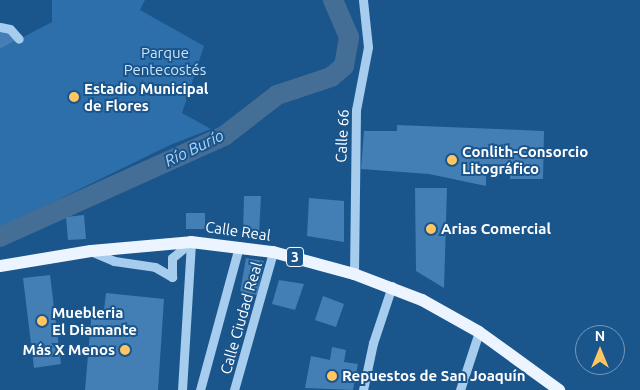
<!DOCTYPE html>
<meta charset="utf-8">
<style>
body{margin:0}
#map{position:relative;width:640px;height:390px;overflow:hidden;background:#1a558c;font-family:Ubuntu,sans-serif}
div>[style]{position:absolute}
.green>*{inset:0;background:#2d6faa}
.river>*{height:20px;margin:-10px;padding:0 10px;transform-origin:10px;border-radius:10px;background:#456e96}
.building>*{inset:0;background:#437fb4}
.minor>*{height:9px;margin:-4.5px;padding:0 4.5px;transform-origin:4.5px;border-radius:4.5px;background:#a6ccee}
.major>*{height:12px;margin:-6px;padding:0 6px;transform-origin:6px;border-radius:6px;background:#ecf5ff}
.dots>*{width:14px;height:14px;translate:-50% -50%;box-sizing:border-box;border:2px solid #1a558c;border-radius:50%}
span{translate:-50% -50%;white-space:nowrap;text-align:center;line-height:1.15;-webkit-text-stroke:4px #1a558c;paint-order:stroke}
.shield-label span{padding:1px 4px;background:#1a558c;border:1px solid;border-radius:4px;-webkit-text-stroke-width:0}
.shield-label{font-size:14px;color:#fff;font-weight:700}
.park-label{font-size:15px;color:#cbe4fa}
.poi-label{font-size:15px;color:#fff;font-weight:700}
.left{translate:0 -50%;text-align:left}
.right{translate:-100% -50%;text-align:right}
.street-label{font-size:15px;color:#fff}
.water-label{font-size:16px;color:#b2d5f5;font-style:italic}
.north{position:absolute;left:575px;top:325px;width:50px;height:50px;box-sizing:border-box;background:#1a558c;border:1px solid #7699ba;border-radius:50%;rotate:0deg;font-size:14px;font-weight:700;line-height:20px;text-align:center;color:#fff}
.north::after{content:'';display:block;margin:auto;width:18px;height:22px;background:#ffc662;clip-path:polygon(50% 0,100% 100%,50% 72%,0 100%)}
</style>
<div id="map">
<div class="green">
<div style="clip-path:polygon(52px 0,145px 0,140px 10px,204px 46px,182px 113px,211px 129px,170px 145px,0 228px,0 49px,52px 22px)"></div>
</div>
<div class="river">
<div style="left:0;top:237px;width:246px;rotate:-24.3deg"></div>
<div style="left:224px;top:136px;width:67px;rotate:-37.7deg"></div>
<div style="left:277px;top:95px;width:57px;rotate:-18.4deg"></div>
<div style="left:331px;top:77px;width:17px;rotate:-40deg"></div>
<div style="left:344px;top:66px;width:29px;rotate:-80deg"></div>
<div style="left:349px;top:37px;width:40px;rotate:-113.4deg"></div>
</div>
<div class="building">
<div style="clip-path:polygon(0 30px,8px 32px,15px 41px,0 49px)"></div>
<div style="clip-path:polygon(397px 125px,544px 131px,543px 179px,510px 179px,510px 165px,486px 164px,486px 186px,429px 174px,361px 169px,364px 131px,397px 131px)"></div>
<div style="clip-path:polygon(415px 188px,447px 188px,444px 288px,416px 271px)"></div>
<div style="clip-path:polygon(244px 196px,261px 196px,259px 234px,243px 233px)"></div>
<div style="clip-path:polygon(309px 198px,344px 201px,344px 242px,307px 236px)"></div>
<div style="clip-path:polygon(186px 213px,205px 213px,205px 229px,186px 229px)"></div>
<div style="clip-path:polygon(84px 215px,86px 239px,68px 240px,66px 217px)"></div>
<div style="clip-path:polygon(246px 258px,264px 261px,257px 295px,240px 292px)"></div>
<div style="clip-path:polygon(50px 275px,61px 364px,34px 368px,23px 278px)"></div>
<div style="clip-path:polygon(279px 280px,304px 284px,295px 310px,272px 304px)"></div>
<div style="clip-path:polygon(106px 293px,164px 299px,158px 390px,85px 390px,92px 309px,104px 310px)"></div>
<div style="clip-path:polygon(323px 296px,344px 304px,336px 327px,315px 320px)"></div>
<div style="clip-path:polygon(332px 347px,346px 350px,344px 362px,358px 364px,353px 390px,305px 388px,311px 356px,330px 360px)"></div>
</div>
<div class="minor">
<div style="left:0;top:27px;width:10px;rotate:11deg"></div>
<div style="left:10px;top:29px;width:13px;rotate:48deg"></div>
<div style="left:93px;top:252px;width:23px;rotate:23deg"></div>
<div style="left:114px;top:261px;width:41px;rotate:8.3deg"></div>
<div style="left:155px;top:267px;width:20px;rotate:30deg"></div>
<div style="left:354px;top:274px;width:164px;rotate:-89.3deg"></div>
<div style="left:356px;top:110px;width:64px;rotate:-79.2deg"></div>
<div style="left:368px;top:47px;width:47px;rotate:-96.1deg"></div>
<div style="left:172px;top:277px;width:19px;rotate:-90deg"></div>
<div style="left:172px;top:258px;width:25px;rotate:-40deg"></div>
<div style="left:182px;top:390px;width:148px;rotate:-86.5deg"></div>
<div style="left:200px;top:390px;width:149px;rotate:-74.8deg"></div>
<div style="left:234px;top:390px;width:143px;rotate:-74.2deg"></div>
<div style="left:363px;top:390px;width:48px;rotate:-78deg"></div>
<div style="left:373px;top:343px;width:60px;rotate:-71.6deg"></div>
<div style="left:460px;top:390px;width:61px;rotate:-71.9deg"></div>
</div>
<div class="major">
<div style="left:0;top:266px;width:92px;rotate:-9.4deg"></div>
<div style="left:91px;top:251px;width:100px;rotate:-5.1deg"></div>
<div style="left:191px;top:242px;width:83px;rotate:7deg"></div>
<div style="left:273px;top:252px;width:84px;rotate:15.2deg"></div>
<div style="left:354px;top:274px;width:73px;rotate:20.9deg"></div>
<div style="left:422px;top:300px;width:65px;rotate:29.3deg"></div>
<div style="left:479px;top:332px;width:99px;rotate:35.9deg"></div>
</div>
<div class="dots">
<div style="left:74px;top:97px;background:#ffc662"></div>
<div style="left:452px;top:160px;background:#ffc662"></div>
<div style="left:431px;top:229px;background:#ffc662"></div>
<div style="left:42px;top:321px;background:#ffc662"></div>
<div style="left:125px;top:350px;background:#ffc662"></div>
<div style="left:332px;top:376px;background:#ffc662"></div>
</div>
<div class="shield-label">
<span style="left:295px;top:257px">3</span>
</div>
<div class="park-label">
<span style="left:165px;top:61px">Parque<br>Pentecostés</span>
</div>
<div class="poi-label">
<span class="left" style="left:84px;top:97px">Estadio Municipal<br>de Flores</span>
<span class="left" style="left:462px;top:160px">Conlith-Consorcio<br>Litográfico</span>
<span class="left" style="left:441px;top:229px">Arias Comercial</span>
<span class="left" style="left:52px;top:321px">Muebleria<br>El Diamante</span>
<span class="right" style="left:115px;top:350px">Más X Menos</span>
<span class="left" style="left:342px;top:376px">Repuestos de San Joaquín</span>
</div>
<div class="street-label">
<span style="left:342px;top:136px;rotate:-87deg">Calle 66</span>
<span style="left:238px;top:231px;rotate:8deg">Calle Real</span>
<span style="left:241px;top:318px;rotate:-74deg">Calle Ciudad Real</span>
</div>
<div class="water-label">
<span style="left:194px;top:148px;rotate:-26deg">Río Burío</span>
</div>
<div class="north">N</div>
</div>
